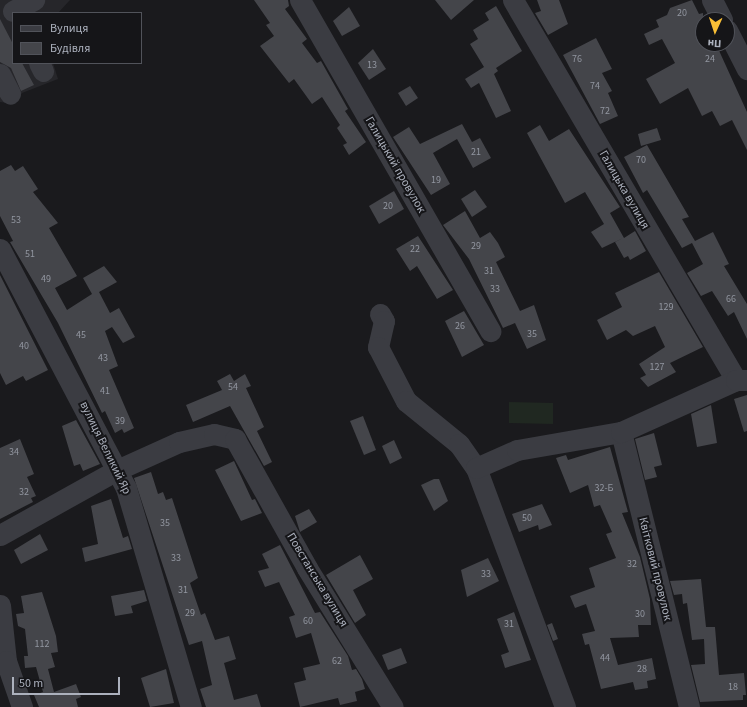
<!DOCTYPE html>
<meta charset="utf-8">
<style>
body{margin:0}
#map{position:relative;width:747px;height:707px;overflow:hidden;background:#1a1a1d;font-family:"Source Sans 3",sans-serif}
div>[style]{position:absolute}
.built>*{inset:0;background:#26262a}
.green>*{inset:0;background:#202821}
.building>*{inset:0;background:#44454a}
.minor>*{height:21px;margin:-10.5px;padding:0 10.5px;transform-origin:10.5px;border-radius:10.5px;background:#3b3c42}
span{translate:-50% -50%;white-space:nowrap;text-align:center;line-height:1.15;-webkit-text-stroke:4px #151518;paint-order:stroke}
.number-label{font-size:10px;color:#9296a0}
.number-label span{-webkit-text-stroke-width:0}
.street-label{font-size:12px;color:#acb1bd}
.legend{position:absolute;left:12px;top:12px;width:130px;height:52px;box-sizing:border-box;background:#151518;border:1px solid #51535a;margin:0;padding:5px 7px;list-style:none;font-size:12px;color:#acb1bd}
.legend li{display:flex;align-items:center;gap:8px;height:20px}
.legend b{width:20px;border:1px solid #51535a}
.north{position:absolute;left:695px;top:12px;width:40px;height:40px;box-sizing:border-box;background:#151518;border:1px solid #51535a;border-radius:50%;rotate:183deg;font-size:11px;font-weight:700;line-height:16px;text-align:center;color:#acb1bd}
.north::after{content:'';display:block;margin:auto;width:14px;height:18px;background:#f9bf36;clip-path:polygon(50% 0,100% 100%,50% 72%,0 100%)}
.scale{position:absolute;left:12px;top:677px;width:108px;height:18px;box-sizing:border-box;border:2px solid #acb1bd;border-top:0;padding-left:5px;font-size:12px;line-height:14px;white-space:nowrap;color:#acb1bd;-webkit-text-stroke:3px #151518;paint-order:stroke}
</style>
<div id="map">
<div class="built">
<div style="clip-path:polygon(0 0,70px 0,58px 13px,13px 13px,13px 63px,53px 63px,58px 79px,22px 93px,15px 104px,0 102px)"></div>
</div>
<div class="green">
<div style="clip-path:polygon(509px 402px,553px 403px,553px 424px,509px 423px)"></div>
</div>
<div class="building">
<div style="clip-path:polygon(254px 0,288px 0,289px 6px,285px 9px,307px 39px,302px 43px,317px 63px,321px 61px,348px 109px,345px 111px,366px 142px,349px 155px,343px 145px,347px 143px,337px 128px,340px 125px,322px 97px,312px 104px,294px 79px,289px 83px,260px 46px,274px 36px,266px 25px,270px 23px)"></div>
<div style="clip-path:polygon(435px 0,474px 0,451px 20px)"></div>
<div style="clip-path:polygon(537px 0,559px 0,568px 24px,548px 35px,535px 13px,541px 11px)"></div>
<div style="clip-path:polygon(692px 0,699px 14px,703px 13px,703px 44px,716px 44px,747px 112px,747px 150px,732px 120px,720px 126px,712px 111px,702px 116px,688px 88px,660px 104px,646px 79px,675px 63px,662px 39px,649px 45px,644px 34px,659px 27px,656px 20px,667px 15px,670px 8px)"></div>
<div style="clip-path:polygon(496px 6px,522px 51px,496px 68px,498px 71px,494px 74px,511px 111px,496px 118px,479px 83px,471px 88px,465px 79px,484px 67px,470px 44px,478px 39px,473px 30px,489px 20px,485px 13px)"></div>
<div style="clip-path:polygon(349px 7px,360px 26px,342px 36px,333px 21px)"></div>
<div style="clip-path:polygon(0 19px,13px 44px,13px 63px,22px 63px,34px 85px,21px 91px,11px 68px,0 62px)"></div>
<div style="clip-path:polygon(596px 38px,612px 69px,602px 73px,612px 91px,608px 93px,618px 116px,600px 124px,563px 55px)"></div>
<div style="clip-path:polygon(373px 49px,386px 69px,369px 80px,358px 63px)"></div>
<div style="clip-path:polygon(410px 86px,418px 98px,406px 106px,398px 93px)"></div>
<div style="clip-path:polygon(462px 124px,472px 142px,480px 138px,491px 158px,473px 168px,457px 139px,433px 153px,450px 184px,431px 195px,393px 137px,409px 127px,420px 144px)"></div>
<div style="clip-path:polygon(540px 125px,549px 141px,569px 129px,620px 207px,610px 213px,624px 238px,635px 231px,646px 251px,630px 260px,628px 256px,624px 258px,615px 242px,623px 238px,602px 248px,591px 232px,604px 224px,585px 192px,565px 203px,527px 133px)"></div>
<div style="clip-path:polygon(657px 128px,661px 140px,641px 146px,638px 134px)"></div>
<div style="clip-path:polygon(647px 145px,689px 217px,682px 219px,695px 241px,713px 232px,729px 264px,724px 266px,747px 304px,747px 339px,734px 312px,728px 316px,712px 291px,701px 296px,687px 273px,703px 264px,692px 243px,682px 248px,647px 190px,643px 193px,624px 157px)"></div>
<div style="clip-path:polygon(11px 165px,15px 171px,23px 166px,38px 189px,33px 192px,58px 223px,49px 228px,77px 276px,55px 288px,67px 310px,92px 294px,83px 278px,104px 266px,117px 282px,99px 292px,110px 313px,119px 308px,135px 337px,123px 343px,112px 327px,105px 331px,118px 366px,109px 370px,134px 428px,124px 433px,122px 429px,115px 433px,105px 411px,102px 413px,58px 323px,10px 242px,13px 241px,0 216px,0 171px)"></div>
<div style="clip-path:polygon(475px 190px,487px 207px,472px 217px,461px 199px)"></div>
<div style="clip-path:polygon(394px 191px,404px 209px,379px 224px,369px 206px)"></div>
<div style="clip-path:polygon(465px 211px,480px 238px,490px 232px,498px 243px,505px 257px,496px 262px,520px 311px,534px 305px,546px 340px,527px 349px,515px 323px,503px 328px,469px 259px,443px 225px)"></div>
<div style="clip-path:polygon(418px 236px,453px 290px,437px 299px,417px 266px,410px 271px,396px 249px)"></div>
<div style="clip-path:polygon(659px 272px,703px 347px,670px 363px,676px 372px,648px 387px,640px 378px,646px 375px,639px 364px,665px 347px,655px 326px,633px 336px,626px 330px,607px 340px,597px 320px,622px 307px,615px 293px)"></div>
<div style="clip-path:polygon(0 275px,48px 370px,26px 381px,23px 376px,6px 385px,0 373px)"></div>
<div style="clip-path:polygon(464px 311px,484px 345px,462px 357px,445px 321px)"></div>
<div style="clip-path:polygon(230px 374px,234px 381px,245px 374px,251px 386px,246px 388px,264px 427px,257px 431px,272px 462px,264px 466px,230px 406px,193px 422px,186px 405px,222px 390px,217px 381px)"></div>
<div style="clip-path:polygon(747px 395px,747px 431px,744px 432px,734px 399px)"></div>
<div style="clip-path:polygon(711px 405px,717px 443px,697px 447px,691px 414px)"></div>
<div style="clip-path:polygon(363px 416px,376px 450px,364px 455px,350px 421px)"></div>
<div style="clip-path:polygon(76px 420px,100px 464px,83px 471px,80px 464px,74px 466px,62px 426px)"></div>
<div style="clip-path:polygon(654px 433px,662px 465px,654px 467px,657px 477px,645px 480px,635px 439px)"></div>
<div style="clip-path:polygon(20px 439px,34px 474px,27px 477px,36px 496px,31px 498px,33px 502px,0 519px,0 448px)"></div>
<div style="clip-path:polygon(394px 440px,402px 458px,390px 464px,382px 446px)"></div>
<div style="clip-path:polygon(610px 447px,628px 512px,622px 513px,640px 557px,650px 599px,651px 625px,638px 625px,639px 637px,610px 638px,618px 665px,652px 658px,656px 679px,647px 681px,648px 688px,635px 690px,633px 682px,601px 689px,589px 644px,585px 645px,582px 634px,595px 631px,586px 604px,575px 608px,570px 596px,595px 587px,589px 568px,616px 558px,606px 534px,612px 532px,600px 505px,594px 507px,588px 485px,570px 493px,556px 458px,566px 455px,568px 460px)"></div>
<div style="clip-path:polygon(234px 461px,252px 500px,255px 499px,262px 513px,241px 521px,215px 470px)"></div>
<div style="clip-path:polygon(151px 472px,158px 494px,163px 492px,166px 500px,172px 498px,198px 578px,190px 583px,201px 615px,205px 613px,215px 640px,229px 636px,236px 659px,224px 663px,234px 700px,257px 694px,261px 707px,206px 707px,200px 689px,212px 685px,202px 641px,189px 645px,134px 478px)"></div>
<div style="clip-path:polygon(434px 479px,439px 479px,448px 501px,434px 511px,421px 485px)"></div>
<div style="clip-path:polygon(111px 499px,123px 538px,128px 536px,132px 549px,85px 562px,82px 548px,98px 544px,91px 506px)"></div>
<div style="clip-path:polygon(542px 504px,552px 525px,539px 530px,538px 525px,519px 532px,512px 514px)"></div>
<div style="clip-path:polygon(309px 509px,317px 522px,300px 532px,295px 516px)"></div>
<div style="clip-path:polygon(40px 534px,48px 550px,21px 564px,14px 550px)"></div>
<div style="clip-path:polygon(280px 545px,315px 613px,320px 612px,348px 656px,352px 670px,356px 669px,362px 679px,365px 689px,355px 692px,357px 701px,340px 705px,338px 698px,300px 707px,294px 683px,306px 680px,303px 668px,320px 664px,311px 633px,296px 638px,289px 617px,295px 615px,279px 582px,265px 587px,258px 571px,269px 568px,262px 554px)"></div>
<div style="clip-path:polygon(360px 555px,373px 579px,353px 590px,366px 615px,355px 623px,326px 575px)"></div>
<div style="clip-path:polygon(488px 558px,499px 581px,467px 597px,461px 570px)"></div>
<div style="clip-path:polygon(701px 579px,706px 627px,715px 627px,719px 675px,744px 673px,746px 695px,743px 695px,743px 700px,700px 702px,691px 665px,705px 664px,704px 639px,692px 640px,687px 603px,683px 604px,682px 594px,674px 595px,670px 581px)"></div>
<div style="clip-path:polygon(144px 590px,147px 601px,131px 606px,133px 613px,115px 616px,111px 596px)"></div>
<div style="clip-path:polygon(42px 592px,56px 636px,58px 652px,51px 653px,55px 667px,48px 669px,54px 692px,76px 684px,81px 697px,76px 699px,78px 707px,39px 707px,34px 695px,43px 692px,36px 667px,25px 668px,24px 656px,28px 656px,25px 629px,18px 626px,16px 614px,24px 613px,21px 596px)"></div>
<div style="clip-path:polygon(514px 612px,531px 660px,505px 668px,501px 655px,509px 652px,497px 619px)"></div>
<div style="clip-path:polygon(552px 623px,558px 639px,553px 641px,547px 625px)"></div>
<div style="clip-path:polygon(401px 648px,407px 663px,388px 670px,382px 655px)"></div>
<div style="clip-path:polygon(166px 669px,174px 703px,150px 707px,141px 678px)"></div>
</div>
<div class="minor">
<div style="left:300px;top:0;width:382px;rotate:60.1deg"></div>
<div style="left:513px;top:0;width:441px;rotate:59.6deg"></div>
<div style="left:712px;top:0;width:22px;rotate:63deg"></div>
<div style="left:13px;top:11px;width:24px;rotate:-28deg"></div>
<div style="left:727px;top:30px;width:44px;rotate:62.9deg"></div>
<div style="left:39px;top:63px;width:9px;rotate:63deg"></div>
<div style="left:0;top:74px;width:22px;rotate:63deg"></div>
<div style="left:0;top:249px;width:270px;rotate:62.2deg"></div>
<div style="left:126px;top:488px;width:228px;rotate:73.5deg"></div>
<div style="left:380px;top:314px;width:8px;rotate:60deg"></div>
<div style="left:384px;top:321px;width:27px;rotate:103deg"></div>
<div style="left:378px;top:347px;width:61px;rotate:62.6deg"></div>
<div style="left:406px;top:401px;width:68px;rotate:39.1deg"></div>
<div style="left:459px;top:444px;width:29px;rotate:55deg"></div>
<div style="left:621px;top:432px;width:283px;rotate:76.1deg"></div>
<div style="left:0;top:535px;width:134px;rotate:-29.1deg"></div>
<div style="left:117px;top:470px;width:68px;rotate:-24.3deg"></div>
<div style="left:179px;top:442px;width:36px;rotate:-13deg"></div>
<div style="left:214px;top:434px;width:22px;rotate:13deg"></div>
<div style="left:235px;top:439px;width:148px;rotate:60.8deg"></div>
<div style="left:307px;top:568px;width:163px;rotate:58.3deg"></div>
<div style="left:0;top:605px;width:56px;rotate:83.9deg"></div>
<div style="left:6px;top:661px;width:49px;rotate:70.8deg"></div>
<div style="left:565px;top:707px;width:255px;rotate:-110.4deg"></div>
<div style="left:476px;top:468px;width:45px;rotate:-23.7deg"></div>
<div style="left:517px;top:450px;width:106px;rotate:-9.8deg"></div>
<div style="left:621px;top:432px;width:126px;rotate:-24.3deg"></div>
<div style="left:736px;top:380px;width:11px"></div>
</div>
<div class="number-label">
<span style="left:682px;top:14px">20</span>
<span style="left:577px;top:60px">76</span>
<span style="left:710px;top:60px">24</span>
<span style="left:372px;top:66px">13</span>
<span style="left:595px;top:87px">74</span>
<span style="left:605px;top:112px">72</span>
<span style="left:476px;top:153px">21</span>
<span style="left:641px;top:161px">70</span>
<span style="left:436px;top:181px">19</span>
<span style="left:388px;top:207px">20</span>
<span style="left:16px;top:221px">53</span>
<span style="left:476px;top:247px">29</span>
<span style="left:415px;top:250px">22</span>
<span style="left:30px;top:255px">51</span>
<span style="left:489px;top:272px">31</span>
<span style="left:46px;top:280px">49</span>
<span style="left:495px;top:290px">33</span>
<span style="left:731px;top:300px">66</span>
<span style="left:666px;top:308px">129</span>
<span style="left:460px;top:327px">26</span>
<span style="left:532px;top:335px">35</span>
<span style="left:81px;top:336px">45</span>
<span style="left:24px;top:347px">40</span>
<span style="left:103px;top:359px">43</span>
<span style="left:657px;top:368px">127</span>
<span style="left:233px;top:388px">54</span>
<span style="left:105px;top:392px">41</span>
<span style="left:120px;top:422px">39</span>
<span style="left:14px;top:453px">34</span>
<span style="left:604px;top:489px">32-Б</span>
<span style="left:24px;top:493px">32</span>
<span style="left:527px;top:519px">50</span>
<span style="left:165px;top:524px">35</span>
<span style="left:176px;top:559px">33</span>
<span style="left:632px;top:565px">32</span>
<span style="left:486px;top:575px">33</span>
<span style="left:183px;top:591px">31</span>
<span style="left:190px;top:614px">29</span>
<span style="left:640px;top:615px">30</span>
<span style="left:308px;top:622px">60</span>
<span style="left:509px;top:625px">31</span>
<span style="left:42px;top:645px">112</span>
<span style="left:605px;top:659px">44</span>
<span style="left:337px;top:662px">62</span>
<span style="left:642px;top:670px">28</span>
<span style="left:733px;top:688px">18</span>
</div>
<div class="street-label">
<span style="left:395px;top:165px;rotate:60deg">Галицький провулок</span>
<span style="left:624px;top:190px;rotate:60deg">Галицька вулиця</span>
<span style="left:105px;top:448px;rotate:64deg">вулиця Великий Яр</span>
<span style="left:655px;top:569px;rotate:76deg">Квітковий провулок</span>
<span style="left:317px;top:580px;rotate:59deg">Повстанська вулиця</span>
</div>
<ul class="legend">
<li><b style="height:5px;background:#3b3c42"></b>Вулиця</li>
<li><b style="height:11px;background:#44454a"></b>Будівля</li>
</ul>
<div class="north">Пн</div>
<div class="scale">50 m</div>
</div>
